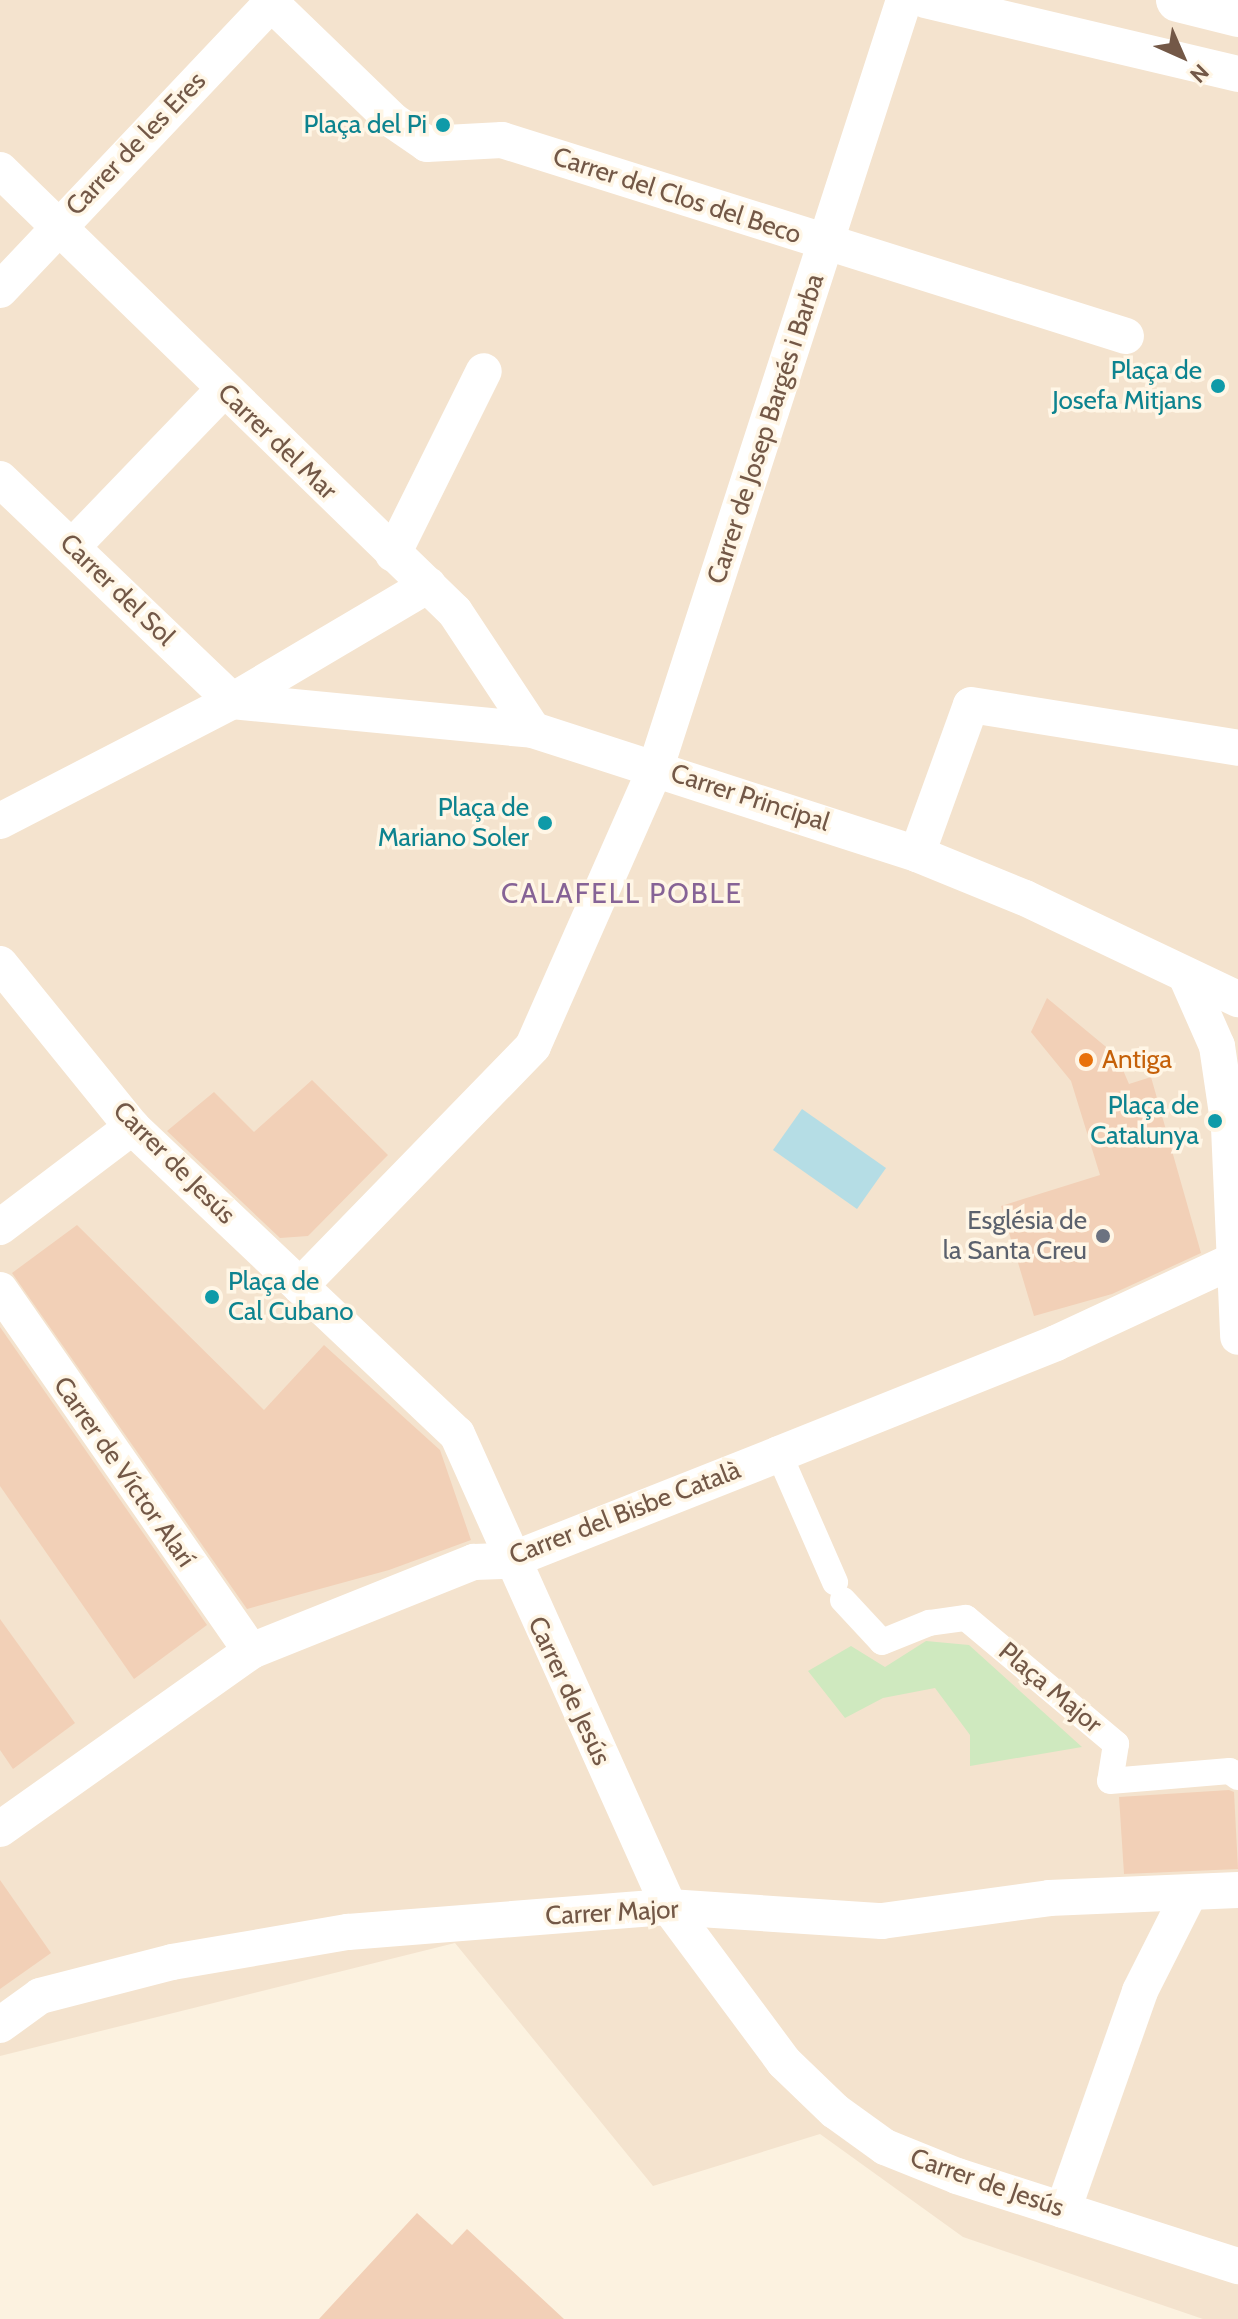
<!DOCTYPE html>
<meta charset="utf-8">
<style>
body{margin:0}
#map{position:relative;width:1238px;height:2319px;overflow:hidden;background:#fcf2e0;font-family:Cabin,sans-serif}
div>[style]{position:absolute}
.residential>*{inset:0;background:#f4e3ce}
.green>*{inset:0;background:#cfe9bf}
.water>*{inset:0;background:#b5dde5}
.building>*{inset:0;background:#f2d0b7}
.pedestrian>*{height:26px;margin:-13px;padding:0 13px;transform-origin:13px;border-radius:13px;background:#fff}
.minor>*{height:36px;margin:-18px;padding:0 18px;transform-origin:18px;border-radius:18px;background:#fff}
.tertiary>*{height:44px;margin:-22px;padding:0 22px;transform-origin:22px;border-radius:22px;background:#fff}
.dots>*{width:22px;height:22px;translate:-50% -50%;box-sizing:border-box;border:4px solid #fff6e6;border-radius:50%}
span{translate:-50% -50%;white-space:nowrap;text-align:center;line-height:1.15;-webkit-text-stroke:7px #fff6e6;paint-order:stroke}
.culture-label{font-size:26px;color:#0d838f}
.right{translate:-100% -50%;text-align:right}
.left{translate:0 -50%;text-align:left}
.street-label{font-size:26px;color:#735847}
.food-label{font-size:26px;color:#c56008}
.worship-label{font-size:26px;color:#5b616d}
.neighbourhood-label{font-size:28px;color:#866396;letter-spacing:2px}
.north{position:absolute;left:1142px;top:16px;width:80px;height:80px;-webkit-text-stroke:6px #fff6e6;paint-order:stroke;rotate:135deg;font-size:22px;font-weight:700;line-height:32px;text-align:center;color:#735847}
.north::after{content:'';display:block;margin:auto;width:28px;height:36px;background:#735847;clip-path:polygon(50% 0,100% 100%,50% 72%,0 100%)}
</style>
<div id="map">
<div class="residential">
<div style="clip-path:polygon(0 0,1238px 0,1238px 2319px,1203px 2319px,963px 2237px,820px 2134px,653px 2186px,455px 1943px,0 2056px)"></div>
</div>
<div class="green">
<div style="clip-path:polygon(926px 1641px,969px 1645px,1082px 1747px,970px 1766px,970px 1735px,935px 1688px,883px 1698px,845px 1718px,808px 1671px,851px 1646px,885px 1667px)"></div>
</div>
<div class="water">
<div style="clip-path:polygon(802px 1109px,886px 1168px,857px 1209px,773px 1150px)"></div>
</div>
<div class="building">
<div style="clip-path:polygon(1047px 998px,1117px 1056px,1129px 1084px,1151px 1077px,1201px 1253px,1112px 1294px,1034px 1316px,1001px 1206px,1100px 1175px,1071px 1081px,1031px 1032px)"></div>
<div style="clip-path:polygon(312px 1080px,388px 1155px,308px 1236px,280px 1238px,167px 1131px,214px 1092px,254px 1132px)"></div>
<div style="clip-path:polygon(77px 1225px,264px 1410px,324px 1345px,440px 1450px,471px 1540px,389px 1570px,247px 1609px,12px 1273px)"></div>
<div style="clip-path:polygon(0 1327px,207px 1625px,134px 1679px,0 1486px)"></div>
<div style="clip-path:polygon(0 1619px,75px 1723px,13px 1769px,0 1750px)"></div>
<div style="clip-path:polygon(1229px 1790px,1234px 1792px,1238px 1869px,1124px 1874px,1119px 1797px)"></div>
<div style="clip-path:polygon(0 1880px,51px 1953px,0 1989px)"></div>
<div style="clip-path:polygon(417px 2213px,452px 2245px,467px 2229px,564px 2319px,319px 2319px)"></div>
</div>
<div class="pedestrian">
<div style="left:779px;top:1454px;width:140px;rotate:66.4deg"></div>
<div style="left:843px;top:1600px;width:57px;rotate:47.1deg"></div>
<div style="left:882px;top:1642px;width:51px;rotate:-22deg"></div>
<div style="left:929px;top:1623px;width:37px;rotate:-8deg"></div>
<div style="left:966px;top:1618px;width:196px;rotate:40deg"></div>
<div style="left:1116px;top:1744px;width:37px;rotate:99deg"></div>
<div style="left:1110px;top:1781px;width:120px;rotate:-4.8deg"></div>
<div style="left:1230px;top:1771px;width:10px;rotate:37deg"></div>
</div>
<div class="minor">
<div style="left:925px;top:0;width:322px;rotate:13.3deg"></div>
<div style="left:271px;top:3px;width:168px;rotate:44deg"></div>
<div style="left:392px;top:120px;width:42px;rotate:34.4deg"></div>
<div style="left:427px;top:144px;width:75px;rotate:-3.1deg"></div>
<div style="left:502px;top:140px;width:654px;rotate:17.44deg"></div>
<div style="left:0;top:170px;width:634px;rotate:44.17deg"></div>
<div style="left:455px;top:612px;width:141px;rotate:56.5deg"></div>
<div style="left:0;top:290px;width:399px;rotate:-46.6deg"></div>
<div style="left:0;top:479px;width:321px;rotate:43.7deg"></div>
<div style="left:72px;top:547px;width:218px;rotate:-46.1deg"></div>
<div style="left:393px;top:554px;width:204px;rotate:-63.6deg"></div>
<div style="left:232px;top:701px;width:302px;rotate:5.5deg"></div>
<div style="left:533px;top:730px;width:404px;rotate:17.9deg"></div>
<div style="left:917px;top:854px;width:117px;rotate:22.2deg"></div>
<div style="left:1025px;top:898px;width:236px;rotate:25.4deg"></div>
<div style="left:0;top:821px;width:261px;rotate:-27.3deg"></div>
<div style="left:232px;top:701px;width:228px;rotate:-30.6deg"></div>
<div style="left:917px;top:854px;width:158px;rotate:-70.1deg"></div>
<div style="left:971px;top:705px;width:270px;rotate:9.1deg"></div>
<div style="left:0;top:964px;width:210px;rotate:51deg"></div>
<div style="left:132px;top:1127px;width:447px;rotate:43.4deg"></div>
<div style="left:457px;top:1434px;width:518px;rotate:65.86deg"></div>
<div style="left:669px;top:1907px;width:193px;rotate:53.4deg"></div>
<div style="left:784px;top:2062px;width:71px;rotate:43.9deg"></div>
<div style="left:835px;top:2111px;width:62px;rotate:35.8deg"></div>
<div style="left:885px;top:2147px;width:78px;rotate:21.9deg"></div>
<div style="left:957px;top:2176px;width:295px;rotate:17.8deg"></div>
<div style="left:1187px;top:978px;width:74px;rotate:66.2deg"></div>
<div style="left:1217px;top:1046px;width:82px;rotate:81.6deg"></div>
<div style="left:1229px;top:1127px;width:210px;rotate:87.5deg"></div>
<div style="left:0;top:1227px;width:166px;rotate:-37.1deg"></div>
<div style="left:300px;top:1286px;width:334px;rotate:-45.8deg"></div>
<div style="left:533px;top:1046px;width:305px;rotate:-66.2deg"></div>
<div style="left:656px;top:767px;width:806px;rotate:-72.08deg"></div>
<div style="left:0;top:1290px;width:440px;rotate:55.2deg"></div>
<div style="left:0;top:1829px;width:308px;rotate:-35.3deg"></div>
<div style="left:251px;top:1651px;width:240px;rotate:-21.8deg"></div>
<div style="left:474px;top:1562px;width:35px;rotate:-2deg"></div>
<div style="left:509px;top:1561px;width:290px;rotate:-21.6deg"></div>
<div style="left:779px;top:1454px;width:298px;rotate:-21.8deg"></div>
<div style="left:1056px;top:1343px;width:195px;rotate:-24.9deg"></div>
<div style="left:0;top:2025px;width:49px;rotate:-35.9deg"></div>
<div style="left:40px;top:1996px;width:136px;rotate:-14.4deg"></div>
<div style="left:172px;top:1962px;width:179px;rotate:-9.7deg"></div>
<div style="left:348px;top:1932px;width:322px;rotate:-4.5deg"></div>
<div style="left:669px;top:1907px;width:213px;rotate:3.8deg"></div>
<div style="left:882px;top:1921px;width:169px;rotate:-7.8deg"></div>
<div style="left:1049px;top:1898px;width:189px;rotate:-2.4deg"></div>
<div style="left:1063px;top:2210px;width:232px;rotate:-70.6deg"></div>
<div style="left:1140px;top:1991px;width:106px;rotate:-63.2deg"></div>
</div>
<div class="tertiary">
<div style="left:1178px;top:0;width:62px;rotate:14deg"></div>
</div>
<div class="dots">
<div style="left:443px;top:125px;background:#0f9aa8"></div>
<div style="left:1218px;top:386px;background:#0f9aa8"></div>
<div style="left:545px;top:823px;background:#0f9aa8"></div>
<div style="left:1086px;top:1060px;background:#e8710a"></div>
<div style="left:1215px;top:1121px;background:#0f9aa8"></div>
<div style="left:1103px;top:1236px;background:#6b7280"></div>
<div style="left:212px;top:1297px;background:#0f9aa8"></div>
</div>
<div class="culture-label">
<span class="right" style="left:427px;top:125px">Plaça del Pi</span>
<span class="right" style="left:1202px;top:386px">Plaça de<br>Josefa Mitjans</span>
<span class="right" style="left:529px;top:823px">Plaça de<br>Mariano Soler</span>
<span class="right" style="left:1199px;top:1121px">Plaça de<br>Catalunya</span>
<span class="left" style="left:228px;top:1297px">Plaça de<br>Cal Cubano</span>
</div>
<div class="street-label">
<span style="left:136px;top:144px;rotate:-46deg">Carrer de les Eres</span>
<span style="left:677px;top:196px;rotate:18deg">Carrer del Clos del Beco</span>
<span style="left:766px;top:429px;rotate:-72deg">Carrer de Josep Bargés i Barba</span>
<span style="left:277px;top:442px;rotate:44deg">Carrer del Mar</span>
<span style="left:117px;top:590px;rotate:44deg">Carrer del Sol</span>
<span style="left:750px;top:798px;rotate:18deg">Carrer Principal</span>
<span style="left:174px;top:1163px;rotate:45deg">Carrer de Jesús</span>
<span style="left:124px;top:1472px;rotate:55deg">Carrer de Víctor Alarí</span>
<span style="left:625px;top:1513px;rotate:-21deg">Carrer del Bisbe Català</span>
<span style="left:1050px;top:1688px;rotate:40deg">Plaça Major</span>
<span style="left:569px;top:1691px;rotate:65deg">Carrer de Jesús</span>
<span style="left:612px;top:1913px;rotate:-3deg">Carrer Major</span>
<span style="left:987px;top:2183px;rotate:19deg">Carrer de Jesús</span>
</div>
<div class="food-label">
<span class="left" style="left:1102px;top:1060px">Antiga</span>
</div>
<div class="worship-label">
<span class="right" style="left:1087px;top:1236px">Església de<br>la Santa Creu</span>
</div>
<div class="neighbourhood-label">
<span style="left:622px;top:893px">CALAFELL POBLE</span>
</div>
<div class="north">N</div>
</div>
